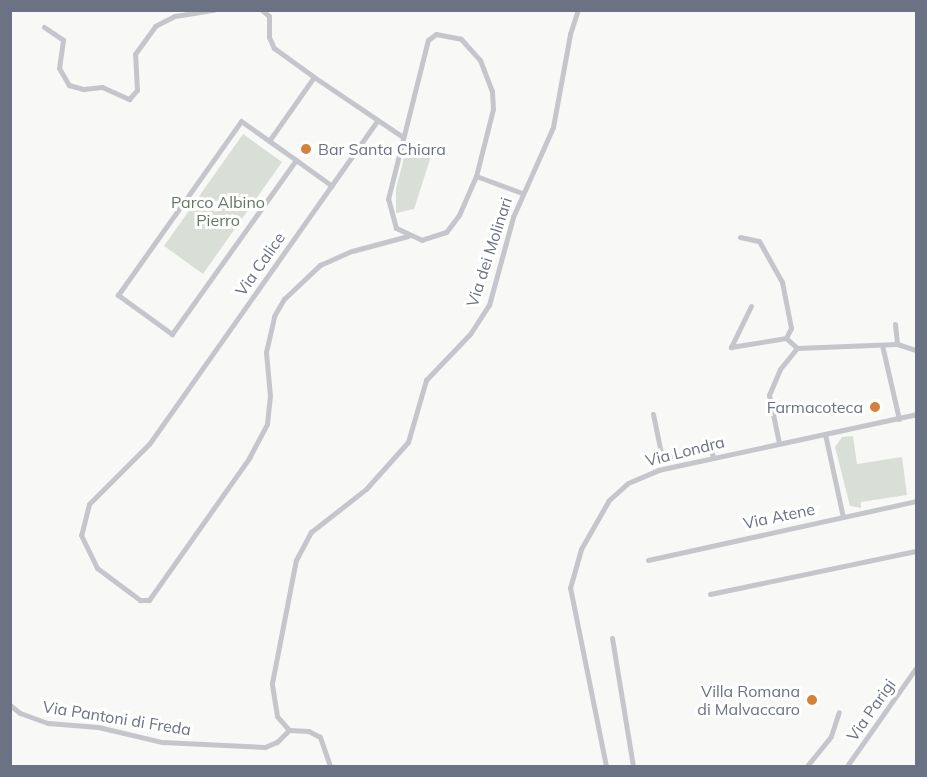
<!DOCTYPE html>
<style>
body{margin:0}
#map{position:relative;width:927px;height:777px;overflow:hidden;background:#f8f8f6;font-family:Mulish,sans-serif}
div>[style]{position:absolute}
.green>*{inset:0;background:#d9dfd7}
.street>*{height:5px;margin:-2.5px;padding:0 2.5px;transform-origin:2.5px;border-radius:2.5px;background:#c4c6cb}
.dots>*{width:16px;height:16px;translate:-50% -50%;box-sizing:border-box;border:3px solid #fff;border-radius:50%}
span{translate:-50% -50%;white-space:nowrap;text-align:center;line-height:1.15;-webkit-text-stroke:6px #fff;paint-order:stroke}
.poi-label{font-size:16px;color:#6a7284}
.left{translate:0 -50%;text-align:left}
.right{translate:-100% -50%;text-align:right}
.park-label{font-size:16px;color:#647765}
.street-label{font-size:16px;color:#6a7284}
.frame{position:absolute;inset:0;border:12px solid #6a7284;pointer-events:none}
</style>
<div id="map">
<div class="green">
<div style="clip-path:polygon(243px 134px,282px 162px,203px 274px,164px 246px)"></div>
<div style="clip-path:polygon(408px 142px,425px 148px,435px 144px,414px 209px,396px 213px,396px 189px)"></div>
<div style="clip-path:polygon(853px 436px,857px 464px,902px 457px,907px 495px,861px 502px,861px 508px,850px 506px,835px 447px,842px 437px)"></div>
</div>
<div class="street">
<div style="left:262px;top:10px;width:9px;rotate:41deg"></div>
<div style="left:269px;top:16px;width:21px;rotate:90deg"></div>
<div style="left:269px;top:37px;width:12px;rotate:66deg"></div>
<div style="left:274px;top:48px;width:49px;rotate:35.9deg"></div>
<div style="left:44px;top:27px;width:23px;rotate:34deg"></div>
<div style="left:63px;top:40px;width:28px;rotate:98deg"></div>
<div style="left:59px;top:68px;width:20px;rotate:60deg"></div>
<div style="left:69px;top:85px;width:15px;rotate:16deg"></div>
<div style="left:83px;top:89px;width:19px;rotate:-6deg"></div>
<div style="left:102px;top:87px;width:30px;rotate:24deg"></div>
<div style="left:129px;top:99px;width:12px;rotate:-48deg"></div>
<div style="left:137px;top:90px;width:36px;rotate:-93deg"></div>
<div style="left:135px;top:54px;width:34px;rotate:-54deg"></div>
<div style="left:155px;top:26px;width:22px;rotate:-27deg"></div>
<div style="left:175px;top:16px;width:39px;rotate:-9deg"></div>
<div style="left:436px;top:34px;width:25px;rotate:11deg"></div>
<div style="left:461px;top:39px;width:28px;rotate:48deg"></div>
<div style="left:480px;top:60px;width:33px;rotate:69deg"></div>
<div style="left:492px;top:91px;width:18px;rotate:87deg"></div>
<div style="left:493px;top:109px;width:69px;rotate:104.2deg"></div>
<div style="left:476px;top:176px;width:43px;rotate:113.6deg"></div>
<div style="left:459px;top:215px;width:21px;rotate:127deg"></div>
<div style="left:446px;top:232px;width:25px;rotate:162deg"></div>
<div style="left:422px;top:240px;width:29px;rotate:-155deg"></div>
<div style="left:396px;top:228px;width:30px;rotate:-105deg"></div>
<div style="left:388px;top:199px;width:164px;rotate:-75.9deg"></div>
<div style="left:428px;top:40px;width:10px;rotate:-37deg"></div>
<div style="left:241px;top:121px;width:67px;rotate:35.3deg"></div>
<div style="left:296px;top:160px;width:214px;rotate:125.5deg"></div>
<div style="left:172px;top:334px;width:67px;rotate:-144.2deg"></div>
<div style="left:118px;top:295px;width:213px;rotate:-54.7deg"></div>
<div style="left:377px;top:121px;width:394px;rotate:125.2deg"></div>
<div style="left:150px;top:443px;width:86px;rotate:135deg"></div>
<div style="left:89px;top:504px;width:32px;rotate:104deg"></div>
<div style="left:81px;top:535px;width:37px;rotate:64deg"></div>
<div style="left:97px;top:568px;width:54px;rotate:36.7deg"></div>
<div style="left:140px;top:600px;width:9px"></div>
<div style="left:149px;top:600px;width:174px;rotate:-54.8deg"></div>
<div style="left:249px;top:458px;width:38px;rotate:-62deg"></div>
<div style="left:267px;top:424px;width:28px;rotate:-84deg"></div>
<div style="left:270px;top:396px;width:44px;rotate:-95.2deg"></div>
<div style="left:266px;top:352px;width:37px;rotate:-77deg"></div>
<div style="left:274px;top:316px;width:20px;rotate:-60deg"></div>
<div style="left:284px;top:299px;width:50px;rotate:-43.4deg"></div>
<div style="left:320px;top:265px;width:35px;rotate:-24deg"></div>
<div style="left:352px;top:251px;width:58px;rotate:-15deg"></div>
<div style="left:269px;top:141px;width:78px;rotate:-54.9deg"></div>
<div style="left:314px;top:77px;width:107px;rotate:34deg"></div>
<div style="left:296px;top:160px;width:44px;rotate:35.8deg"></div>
<div style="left:476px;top:176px;width:49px;rotate:20.3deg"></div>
<div style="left:740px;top:237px;width:19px;rotate:12deg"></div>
<div style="left:759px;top:241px;width:47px;rotate:60.7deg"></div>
<div style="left:782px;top:282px;width:47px;rotate:78.9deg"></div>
<div style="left:791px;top:328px;width:11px;rotate:117deg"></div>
<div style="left:751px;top:306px;width:46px;rotate:116deg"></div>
<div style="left:731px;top:347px;width:56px;rotate:-9.3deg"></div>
<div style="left:786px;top:338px;width:15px;rotate:42deg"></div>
<div style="left:895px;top:324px;width:20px;rotate:84deg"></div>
<div style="left:882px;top:345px;width:76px;rotate:77.1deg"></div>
<div style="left:797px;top:348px;width:100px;rotate:-2.3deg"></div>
<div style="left:897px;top:344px;width:20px;rotate:18deg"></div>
<div style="left:653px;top:414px;width:45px;rotate:78.4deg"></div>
<div style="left:662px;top:458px;width:50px;rotate:-9.3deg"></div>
<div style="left:711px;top:450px;width:7px;rotate:74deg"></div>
<div style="left:825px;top:434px;width:85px;rotate:77.8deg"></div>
<div style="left:779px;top:443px;width:49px;rotate:-101.8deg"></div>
<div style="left:769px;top:395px;width:28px;rotate:-67deg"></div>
<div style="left:780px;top:369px;width:27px;rotate:-51deg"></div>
<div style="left:648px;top:560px;width:274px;rotate:-12.4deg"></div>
<div style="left:710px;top:594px;width:210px;rotate:-11.8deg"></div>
<div style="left:612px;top:638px;width:130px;rotate:80.7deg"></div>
<div style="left:10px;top:705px;width:13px;rotate:39deg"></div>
<div style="left:20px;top:713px;width:30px;rotate:20deg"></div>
<div style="left:48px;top:723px;width:50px;rotate:4.6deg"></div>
<div style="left:98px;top:727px;width:66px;rotate:13.2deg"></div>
<div style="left:162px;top:742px;width:103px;rotate:2.8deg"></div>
<div style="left:265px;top:747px;width:13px;rotate:-23deg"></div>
<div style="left:277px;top:742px;width:17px;rotate:-45deg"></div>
<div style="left:330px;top:766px;width:31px;rotate:-109deg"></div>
<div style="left:320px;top:737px;width:13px;rotate:-153deg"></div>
<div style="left:308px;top:731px;width:19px;rotate:-177deg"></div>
<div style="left:289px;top:730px;width:18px;rotate:-131deg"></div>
<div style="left:277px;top:716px;width:33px;rotate:-99deg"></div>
<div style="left:272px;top:683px;width:125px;rotate:-79deg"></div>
<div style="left:296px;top:560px;width:32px;rotate:-62deg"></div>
<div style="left:311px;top:532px;width:70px;rotate:-38deg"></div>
<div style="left:366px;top:489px;width:63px;rotate:-48.2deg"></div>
<div style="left:408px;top:442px;width:65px;rotate:-73.8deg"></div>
<div style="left:426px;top:380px;width:64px;rotate:-46.3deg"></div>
<div style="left:470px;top:334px;width:35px;rotate:-57deg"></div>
<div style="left:489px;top:305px;width:91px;rotate:-74.7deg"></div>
<div style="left:513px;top:217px;width:98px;rotate:-66deg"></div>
<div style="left:553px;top:127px;width:95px;rotate:-79.6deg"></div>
<div style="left:570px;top:34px;width:25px;rotate:-72deg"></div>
<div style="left:606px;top:766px;width:182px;rotate:-101.4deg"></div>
<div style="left:570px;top:588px;width:41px;rotate:-74.2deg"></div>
<div style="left:581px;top:549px;width:56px;rotate:-60.3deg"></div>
<div style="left:609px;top:500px;width:25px;rotate:-42deg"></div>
<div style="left:628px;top:483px;width:33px;rotate:-23deg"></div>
<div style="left:658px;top:470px;width:264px;rotate:-12.2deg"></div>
<div style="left:807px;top:766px;width:38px;rotate:-51deg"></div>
<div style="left:831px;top:736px;width:25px;rotate:-72deg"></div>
<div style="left:847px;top:766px;width:120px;rotate:-54.9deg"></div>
</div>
<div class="dots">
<div style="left:306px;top:149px;background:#d4813a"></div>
<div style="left:875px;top:407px;background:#d4813a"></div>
<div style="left:812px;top:700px;background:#d4813a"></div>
</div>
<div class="poi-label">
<span class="left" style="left:318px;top:149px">Bar Santa Chiara</span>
<span class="right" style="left:863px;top:407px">Farmacoteca</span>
<span class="right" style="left:800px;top:700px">Villa Romana<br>di Malvaccaro</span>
</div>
<div class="park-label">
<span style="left:218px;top:211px">Parco Albino<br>Pierro</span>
</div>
<div class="street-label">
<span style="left:489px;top:252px;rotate:-72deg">Via dei Molinari</span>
<span style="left:260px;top:264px;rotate:-55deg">Via Calice</span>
<span style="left:685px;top:451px;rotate:-14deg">Via Londra</span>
<span style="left:779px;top:516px;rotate:-12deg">Via Atene</span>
<span style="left:871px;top:710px;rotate:-55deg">Via Parigi</span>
<span style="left:117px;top:718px;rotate:9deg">Via Pantoni di Freda</span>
</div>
<div class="frame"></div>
</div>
